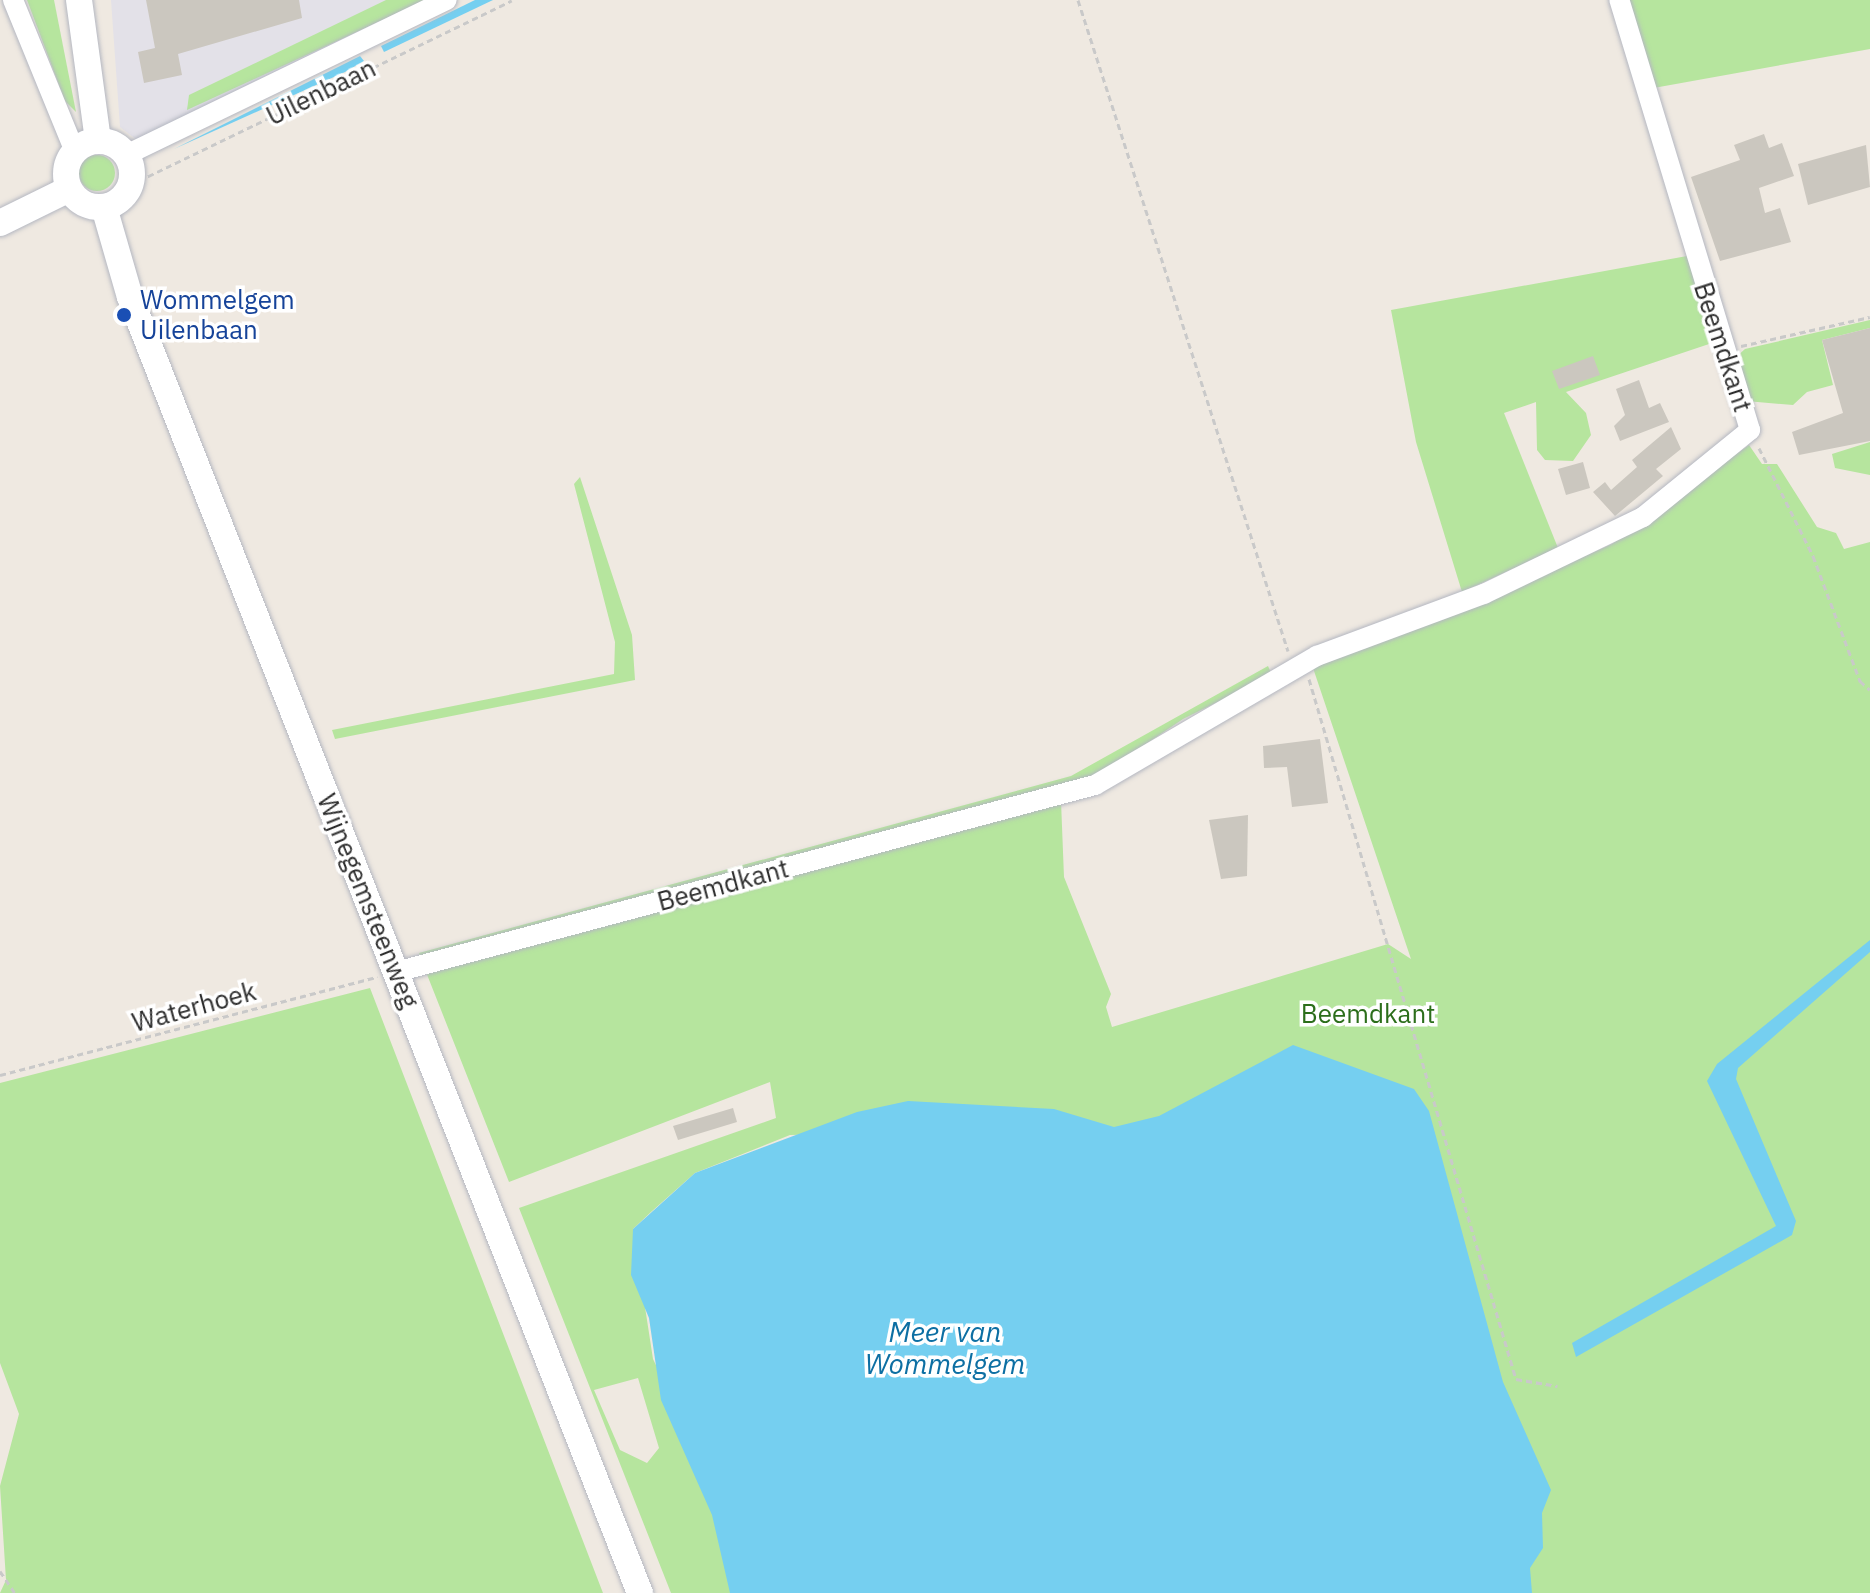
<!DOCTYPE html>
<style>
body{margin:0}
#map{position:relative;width:1870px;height:1593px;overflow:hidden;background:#efe9e1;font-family:"IBM Plex Sans",sans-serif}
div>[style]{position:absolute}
.industrial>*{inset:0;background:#e3e1e8}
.green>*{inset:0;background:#b6e59e}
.round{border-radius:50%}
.water>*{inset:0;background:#75cff0}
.building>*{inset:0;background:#cbc7bf}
.path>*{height:3px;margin-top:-1.5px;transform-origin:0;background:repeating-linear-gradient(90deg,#c9c9c9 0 6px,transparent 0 10px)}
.roads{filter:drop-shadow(0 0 2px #b4b7c1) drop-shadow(0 0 2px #b4b7c1)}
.minor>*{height:20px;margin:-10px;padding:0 10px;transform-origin:10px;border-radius:10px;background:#fff}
.tertiary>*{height:26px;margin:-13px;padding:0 13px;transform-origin:13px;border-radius:13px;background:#fff}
.tertiary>.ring{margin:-13px;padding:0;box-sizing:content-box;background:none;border:26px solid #fff;border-radius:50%}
.dots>*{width:22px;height:22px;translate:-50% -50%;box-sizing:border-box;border:4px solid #fff;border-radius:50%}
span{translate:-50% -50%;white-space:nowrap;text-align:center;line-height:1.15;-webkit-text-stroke:7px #fff;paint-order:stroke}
.street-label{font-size:26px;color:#2e2e2e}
.transit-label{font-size:26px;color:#164399}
.left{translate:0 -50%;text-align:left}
.park-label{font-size:26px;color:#2c6e1b}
.water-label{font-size:28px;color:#0d6fa3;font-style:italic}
</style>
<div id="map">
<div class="industrial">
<div style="clip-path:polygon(111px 0,426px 0,137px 140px,120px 127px)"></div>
</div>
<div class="green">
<div style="clip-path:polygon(27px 0,54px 0,76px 112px,65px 101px)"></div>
<div style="clip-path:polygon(386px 0,426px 0,187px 110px,189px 95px)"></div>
<div style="clip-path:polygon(1624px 0,1870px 0,1870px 49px,1648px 89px)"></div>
<div class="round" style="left:79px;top:155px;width:36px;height:36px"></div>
<div style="clip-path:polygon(1687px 256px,1715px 342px,1566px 392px,1586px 413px,1591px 435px,1573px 461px,1545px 460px,1537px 450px,1536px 402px,1504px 413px,1558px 548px,1462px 592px,1416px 442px,1391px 310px)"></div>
<div style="clip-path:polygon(1870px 320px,1870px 328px,1822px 340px,1833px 385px,1807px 392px,1793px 405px,1746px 401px,1736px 357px,1745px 349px)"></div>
<div style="clip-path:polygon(1870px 442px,1870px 475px,1835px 468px,1832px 454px)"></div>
<div style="clip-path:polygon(evenodd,1749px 445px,1762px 464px,1777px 464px,1817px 527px,1836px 533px,1844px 549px,1870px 542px,1870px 1593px,1514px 1593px,1163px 1127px,790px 1135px,695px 1173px,651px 1212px,633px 1229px,653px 1359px,694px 1444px,746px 1593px,671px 1593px,519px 1208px,776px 1118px,770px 1082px,509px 1182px,426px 972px,1061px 801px,1064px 877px,1111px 994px,1106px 1007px,1112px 1027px,1388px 944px,1411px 959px,1312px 665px,1457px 613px,1612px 544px,1749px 445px,638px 1378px,659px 1448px,647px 1463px,620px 1450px,594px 1390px,638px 1378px)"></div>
<div style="clip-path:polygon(580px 477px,632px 635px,635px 680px,335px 739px,332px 730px,614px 674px,615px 642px,574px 484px)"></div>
<div style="clip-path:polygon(1268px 666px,1272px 675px,1183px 719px,1100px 775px,421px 959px,419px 953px,1071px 776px)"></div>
<div style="clip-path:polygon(370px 988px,603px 1593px,0 1593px,6px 1580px,0 1486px,19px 1414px,0 1363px,0 1083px)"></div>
</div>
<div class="water">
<div style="clip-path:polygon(475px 0,493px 0,384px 52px,381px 46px)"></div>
<div style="clip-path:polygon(360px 56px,364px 61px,345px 72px,174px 149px)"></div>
<div style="clip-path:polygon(1870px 940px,1870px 952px,1738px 1068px,1736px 1079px,1796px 1221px,1792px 1235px,1576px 1357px,1572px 1343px,1776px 1226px,1707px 1081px,1717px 1064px)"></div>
<div style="clip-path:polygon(1293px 1045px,1414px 1089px,1429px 1111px,1503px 1382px,1551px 1490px,1542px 1513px,1543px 1548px,1530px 1568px,1532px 1593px,730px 1593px,712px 1515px,661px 1400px,649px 1318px,631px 1275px,633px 1229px,695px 1173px,857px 1112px,908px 1101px,1054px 1109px,1114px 1127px,1159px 1116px)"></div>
</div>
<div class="building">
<div style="clip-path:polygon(146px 0,299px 0,302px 18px,178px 54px,182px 75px,144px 83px,138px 52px,155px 48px)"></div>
<div style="clip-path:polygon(1764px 134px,1769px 148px,1782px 143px,1794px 176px,1759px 188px,1765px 213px,1780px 208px,1791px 242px,1720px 261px,1691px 177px,1740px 160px,1734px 145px)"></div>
<div style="clip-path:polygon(1866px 145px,1870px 187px,1808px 205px,1798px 164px)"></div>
<div style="clip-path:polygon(1870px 328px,1870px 441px,1799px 455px,1792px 432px,1843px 413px,1822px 340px)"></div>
<div style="clip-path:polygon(1593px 356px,1600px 375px,1559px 389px,1552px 371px)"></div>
<div style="clip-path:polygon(1639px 380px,1649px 408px,1660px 403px,1669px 422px,1620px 441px,1614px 426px,1625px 415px,1616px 389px)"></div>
<div style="clip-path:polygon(1671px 427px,1681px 449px,1656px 469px,1663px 476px,1615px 516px,1593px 492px,1605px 482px,1611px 490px,1637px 467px,1632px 460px)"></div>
<div style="clip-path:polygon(1583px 462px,1590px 488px,1566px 495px,1558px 469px)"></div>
<div style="clip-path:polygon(1320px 739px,1328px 803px,1292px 807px,1287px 767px,1264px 768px,1263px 746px)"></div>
<div style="clip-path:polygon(1248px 815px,1247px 876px,1221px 879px,1209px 820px)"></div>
<div style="clip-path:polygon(733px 1108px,737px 1122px,678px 1140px,673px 1126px)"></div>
</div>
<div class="path">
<div style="left:1078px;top:0;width:684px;rotate:72.12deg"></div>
<div style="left:130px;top:185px;width:424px;rotate:-25.8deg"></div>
<div style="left:1741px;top:346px;width:132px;rotate:-12.7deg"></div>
<div style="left:1759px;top:448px;width:121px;rotate:63.4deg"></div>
<div style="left:1813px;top:556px;width:134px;rotate:69.4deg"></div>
<div style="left:1860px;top:681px;width:13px;rotate:42deg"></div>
<div style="left:1309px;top:679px;width:730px;rotate:73.53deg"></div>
<div style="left:1516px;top:1379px;width:42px;rotate:9.7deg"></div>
<div style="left:0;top:1075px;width:390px;rotate:-14.6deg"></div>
<div style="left:0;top:1571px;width:27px;rotate:56deg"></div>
</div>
<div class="roads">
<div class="minor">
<div style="left:13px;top:0;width:164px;rotate:67.8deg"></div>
<div style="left:126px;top:155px;width:356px;rotate:-25.8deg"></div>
<div style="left:396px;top:972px;width:724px;rotate:-14.98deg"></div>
<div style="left:1095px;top:785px;width:257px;rotate:-30.2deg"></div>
<div style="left:1317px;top:656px;width:178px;rotate:-20.4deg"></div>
<div style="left:1484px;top:594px;width:177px;rotate:-25.8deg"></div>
<div style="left:1643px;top:517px;width:138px;rotate:-39.1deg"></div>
<div style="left:1750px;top:430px;width:450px;rotate:-106.9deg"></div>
</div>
<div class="tertiary">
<div style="left:79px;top:0;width:142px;rotate:82.3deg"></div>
<div class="ring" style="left:66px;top:141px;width:40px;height:40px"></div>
<div style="left:104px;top:207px;width:94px;rotate:73.9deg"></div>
<div style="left:130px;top:297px;width:1393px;rotate:68.52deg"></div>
<div style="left:0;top:223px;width:77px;rotate:-26.2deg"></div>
</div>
</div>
<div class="dots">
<div style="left:124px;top:315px;background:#1a4fb4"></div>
</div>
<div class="street-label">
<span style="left:321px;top:92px;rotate:-26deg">Uilenbaan</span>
<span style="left:1723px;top:347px;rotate:72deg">Beemdkant</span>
<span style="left:723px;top:885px;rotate:-15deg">Beemdkant</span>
<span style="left:368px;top:901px;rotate:68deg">Wijnegemsteenweg</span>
<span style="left:194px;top:1007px;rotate:-15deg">Waterhoek</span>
</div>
<div class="transit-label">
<span class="left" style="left:140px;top:315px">Wommelgem<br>Uilenbaan</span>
</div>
<div class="park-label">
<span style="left:1368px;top:1014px">Beemdkant</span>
</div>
<div class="water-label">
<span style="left:945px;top:1348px">Meer van<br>Wommelgem</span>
</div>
</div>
